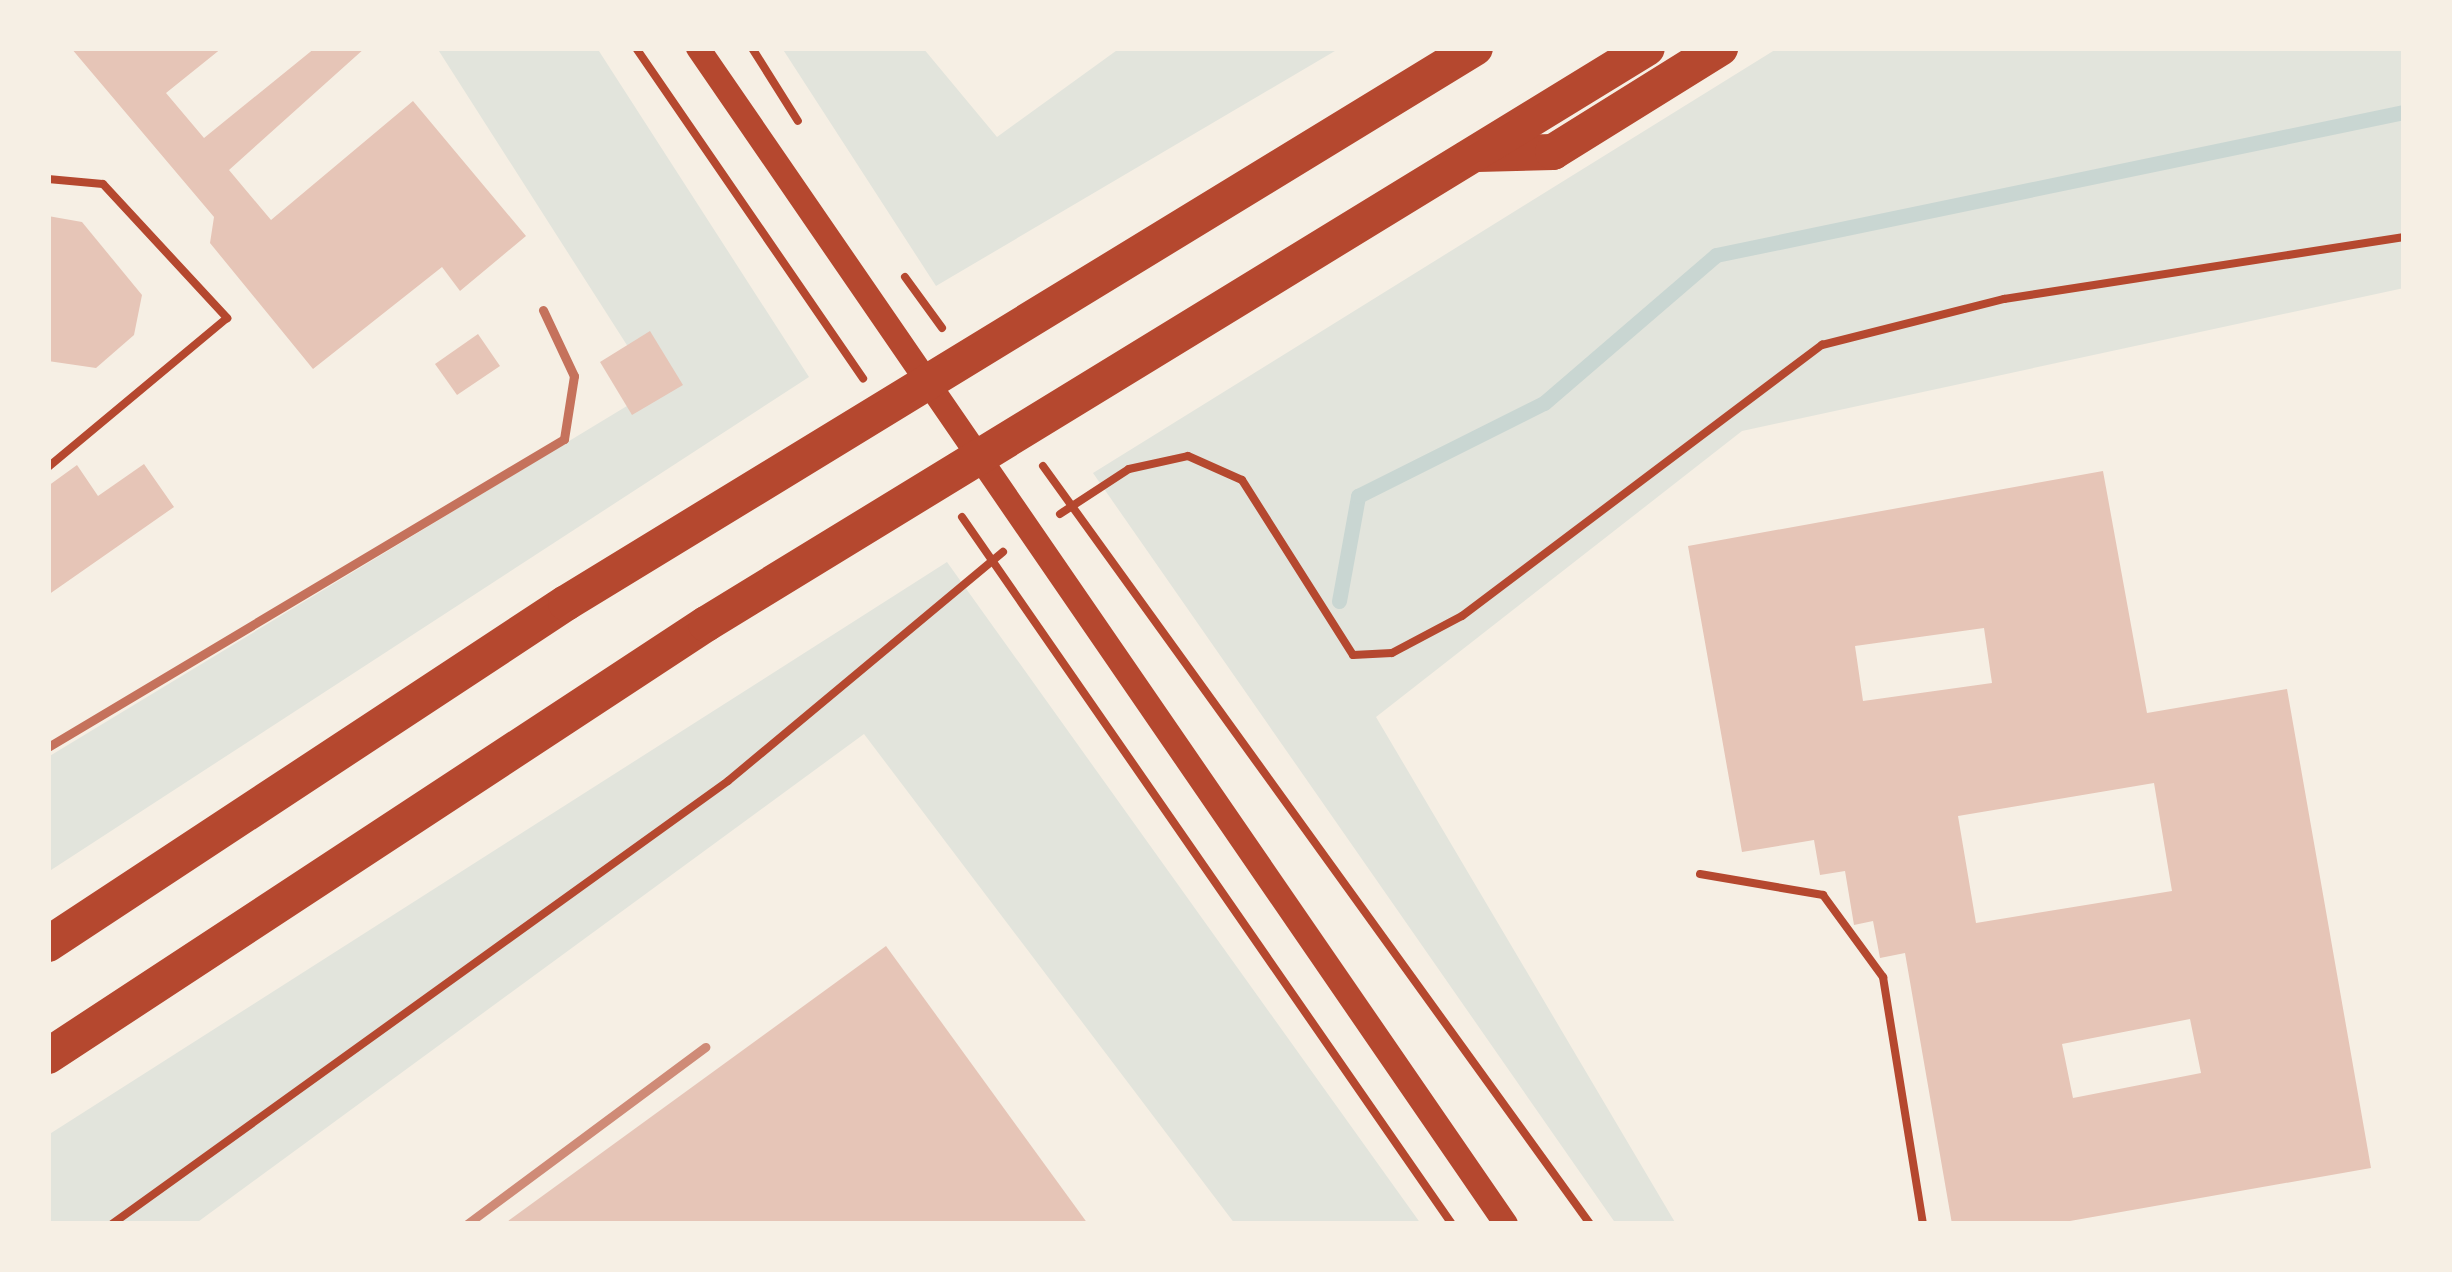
<!DOCTYPE html>
<style>
body{margin:0}
#map{position:relative;width:2452px;height:1272px;overflow:hidden;background:#f6efe4;font-family:Georgia,serif}
div>[style]{position:absolute}
.green>*{inset:0;background:#e2e4dc}
.stream>*{height:15px;margin:-7.5px;padding:0 7.5px;transform-origin:7.5px;border-radius:7.5px;background:#c9d6d2}
.building>*{inset:0;background:#e6c5b7}
.path>*{height:8px;margin:-4px;padding:0 4px;transform-origin:4px;border-radius:4px;background:#b5482f}
.service>*{height:9px;margin:-4.5px;padding:0 4.5px;transform-origin:4.5px;border-radius:4.5px;background:#c5725c}
.secondary>*{height:24px;margin:-12px;padding:0 12px;transform-origin:12px;border-radius:12px;background:#b5482f}
.motorway>*{height:36px;margin:-18px;padding:0 18px;transform-origin:18px;border-radius:18px;background:#b5482f}
.rail>*{height:9px;margin:-4.5px;padding:0 4.5px;transform-origin:4.5px;border-radius:4.5px;background:#cf8b77}
span{translate:-50% -50%;white-space:nowrap;text-align:center;line-height:1.15;-webkit-text-stroke:9px #f6efe4;paint-order:stroke}
.frame{position:absolute;inset:0;border:51px solid #f6efe4;pointer-events:none}
</style>
<div id="map">
<div class="green">
<div style="clip-path:polygon(437px 48px,597px 48px,809px 377px,48px 872px,48px 757px,655px 389px)"></div>
<div style="clip-path:polygon(782px 48px,923px 48px,997px 137px,1120px 48px,1340px 48px,936px 286px)"></div>
<div style="clip-path:polygon(1778px 48px,2404px 48px,2404px 288px,1742px 431px,1376px 717px,1676px 1224px,1616px 1224px,1093px 473px)"></div>
<div style="clip-path:polygon(947px 562px,1421px 1224px,1235px 1224px,864px 734px,195px 1224px,48px 1224px,48px 1135px)"></div>
</div>
<div class="stream">
<div style="left:1339px;top:601px;width:107px;rotate:-79.7deg"></div>
<div style="left:1358px;top:496px;width:208px;rotate:-26.6deg"></div>
<div style="left:1544px;top:403px;width:227px;rotate:-40.7deg"></div>
<div style="left:1716px;top:255px;width:703px;rotate:-11.74deg"></div>
</div>
<div class="building">
<div style="clip-path:polygon(71px 48px,222px 48px,166px 93px,204px 138px,315px 48px,365px 48px,229px 170px,271px 220px,413px 101px,526px 236px,460px 291px,442px 267px,313px 369px,210px 243px,214px 217px)"></div>
<div style="clip-path:polygon(48px 216px,82px 222px,142px 295px,134px 335px,96px 368px,48px 361px)"></div>
<div style="clip-path:polygon(650px 331px,683px 385px,632px 415px,600px 362px)"></div>
<div style="clip-path:polygon(478px 334px,500px 366px,457px 395px,435px 364px)"></div>
<div style="clip-path:polygon(144px 464px,174px 507px,48px 595px,48px 486px,77px 465px,98px 496px)"></div>
<div style="clip-path:polygon(evenodd,2103px 471px,2147px 713px,2287px 689px,2371px 1168px,2053px 1224px,1952px 1224px,1905px 953px,1880px 958px,1873px 921px,1854px 925px,1845px 871px,1820px 875px,1814px 840px,1742px 852px,1688px 546px,2103px 471px,1984px 628px,1992px 683px,1863px 701px,1855px 646px,1984px 628px,2103px 471px,2154px 783px,2172px 891px,1976px 923px,1958px 816px,2154px 783px,2103px 471px,2190px 1019px,2201px 1073px,2073px 1098px,2062px 1044px,2190px 1019px)"></div>
<div style="clip-path:polygon(886px 946px,1088px 1224px,504px 1224px)"></div>
</div>
<div class="path">
<div style="left:636px;top:48px;width:401px;rotate:55.5deg"></div>
<div style="left:752px;top:48px;width:86px;rotate:57.8deg"></div>
<div style="left:48px;top:179px;width:55px;rotate:5.2deg"></div>
<div style="left:103px;top:184px;width:183px;rotate:47.2deg"></div>
<div style="left:227px;top:318px;width:233px;rotate:140.2deg"></div>
<div style="left:905px;top:277px;width:63px;rotate:54deg"></div>
<div style="left:1043px;top:466px;width:935px;rotate:54.18deg"></div>
<div style="left:1060px;top:514px;width:82px;rotate:-33.1deg"></div>
<div style="left:1129px;top:469px;width:60px;rotate:-12.4deg"></div>
<div style="left:1188px;top:456px;width:59px;rotate:24deg"></div>
<div style="left:1242px;top:480px;width:207px;rotate:57.6deg"></div>
<div style="left:1353px;top:655px;width:39px;rotate:-3deg"></div>
<div style="left:1392px;top:653px;width:79px;rotate:-27.9deg"></div>
<div style="left:1462px;top:616px;width:451px;rotate:-37deg"></div>
<div style="left:1822px;top:345px;width:188px;rotate:-14.2deg"></div>
<div style="left:2004px;top:299px;width:405px;rotate:-8.8deg"></div>
<div style="left:962px;top:517px;width:860px;rotate:55.28deg"></div>
<div style="left:1700px;top:874px;width:125px;rotate:9.7deg"></div>
<div style="left:1823px;top:895px;width:102px;rotate:53.8deg"></div>
<div style="left:1883px;top:977px;width:250px;rotate:80.8deg"></div>
<div style="left:112px;top:1224px;width:759px;rotate:-35.72deg"></div>
<div style="left:728px;top:781px;width:358px;rotate:-39.8deg"></div>
</div>
<div class="service">
<div style="left:48px;top:747px;width:601px;rotate:-30.83deg"></div>
<div style="left:564px;top:439px;width:64px;rotate:-81deg"></div>
<div style="left:574px;top:376px;width:73px;rotate:-115.2deg"></div>
</div>
<div class="secondary">
<div style="left:698px;top:48px;width:1427px;rotate:55.51deg"></div>
</div>
<div class="motorway">
<div style="left:1477px;top:154px;width:76px;rotate:-1.5deg"></div>
<div style="left:1553px;top:152px;width:197px;rotate:-31.9deg"></div>
<div style="left:48px;top:944px;width:620px;rotate:-33.36deg"></div>
<div style="left:566px;top:603px;width:1065px;rotate:-31.41deg"></div>
<div style="left:48px;top:1056px;width:787px;rotate:-33.29deg"></div>
<div style="left:706px;top:624px;width:1103px;rotate:-31.47deg"></div>
</div>
<div class="rail">
<div style="left:467px;top:1224px;width:297px;rotate:-36.6deg"></div>
</div>
<div class="frame"></div>
</div>
